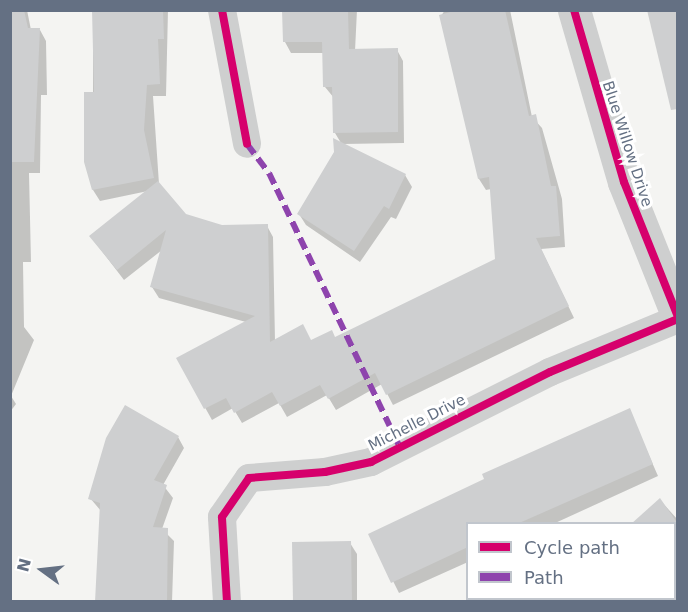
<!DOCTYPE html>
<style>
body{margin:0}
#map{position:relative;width:688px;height:612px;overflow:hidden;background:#f4f4f2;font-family:"DejaVu Sans",sans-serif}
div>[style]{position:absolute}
.shadow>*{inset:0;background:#0003}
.building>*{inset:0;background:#cecfd0}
.service>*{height:14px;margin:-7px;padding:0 7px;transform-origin:7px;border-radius:7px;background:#cecfcf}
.minor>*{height:28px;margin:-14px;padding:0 14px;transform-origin:14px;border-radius:14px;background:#cecfcf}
.tertiary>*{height:33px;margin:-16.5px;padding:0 16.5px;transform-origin:16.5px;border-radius:16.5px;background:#cecfcf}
.quiet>*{height:6px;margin-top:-3px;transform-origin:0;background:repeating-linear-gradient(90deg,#8e44ad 0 12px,transparent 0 18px)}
.cycleway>*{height:8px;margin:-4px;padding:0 4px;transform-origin:4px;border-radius:4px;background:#d6006c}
span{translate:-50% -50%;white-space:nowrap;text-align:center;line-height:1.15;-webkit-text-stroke:6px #fff;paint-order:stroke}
.street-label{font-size:15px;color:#647083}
.frame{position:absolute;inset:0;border:12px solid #647083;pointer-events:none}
.legend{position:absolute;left:466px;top:522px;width:210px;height:78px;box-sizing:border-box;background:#fff;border:2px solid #c1c6cd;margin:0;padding:8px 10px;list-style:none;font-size:18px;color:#647083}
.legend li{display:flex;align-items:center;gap:12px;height:30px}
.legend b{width:30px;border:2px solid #c1c6cd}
.north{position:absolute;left:12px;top:540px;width:60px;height:60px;-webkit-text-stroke:4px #fff;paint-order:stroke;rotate:285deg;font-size:16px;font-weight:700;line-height:24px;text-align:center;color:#647083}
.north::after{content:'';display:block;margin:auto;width:21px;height:27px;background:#647083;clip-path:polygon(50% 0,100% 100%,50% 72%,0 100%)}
</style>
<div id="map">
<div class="shadow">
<div style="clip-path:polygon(10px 10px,27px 10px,31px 30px,40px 30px,46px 41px,47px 95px,41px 95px,40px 173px,29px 173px,31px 262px,23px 262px,24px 327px,34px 340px,11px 396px,16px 404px,10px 412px)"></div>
<div style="clip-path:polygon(93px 10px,168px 10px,166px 96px,153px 96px,159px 184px,185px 216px,222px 226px,267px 226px,273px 237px,275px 341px,311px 342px,335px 339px,497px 260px,491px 189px,486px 190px,479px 179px,441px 16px,445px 10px,510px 10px,532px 117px,542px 128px,562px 199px,565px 247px,541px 249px,574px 318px,393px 405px,382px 384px,336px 410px,327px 395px,287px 417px,279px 403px,242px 423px,233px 408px,212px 420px,178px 359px,246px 322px,159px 298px,152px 287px,162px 250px,124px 280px,91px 237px,148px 191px,100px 201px,93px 190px)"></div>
<div style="clip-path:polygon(283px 10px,357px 10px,355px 51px,397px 50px,403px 61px,404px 143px,343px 144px,405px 175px,412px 187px,396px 219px,391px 217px,360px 262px,306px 225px,299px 214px,341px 143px,335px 133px,334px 98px,325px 87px,324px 53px,291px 53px,285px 42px)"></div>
<div style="clip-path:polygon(629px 410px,658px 476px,553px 524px,468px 524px,468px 562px,399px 593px,370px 535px)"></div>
<div style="clip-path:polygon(178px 437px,184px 448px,163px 485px,173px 498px,162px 529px,174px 541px,172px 602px,97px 602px,101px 511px,90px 498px)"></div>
<div style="clip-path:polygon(660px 500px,678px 520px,678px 602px,670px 598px,674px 598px,674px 524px)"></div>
<div style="clip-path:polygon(350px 543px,357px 554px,357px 602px,295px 602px)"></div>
<div style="clip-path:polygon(476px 598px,594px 598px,595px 602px,469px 602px)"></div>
</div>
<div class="building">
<div style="clip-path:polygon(10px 10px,24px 10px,28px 28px,40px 28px,34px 162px,10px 162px)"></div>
<div style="clip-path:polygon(92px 10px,163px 10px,164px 39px,158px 39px,160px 84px,147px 85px,144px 130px,154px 178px,92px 190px,84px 162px,84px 92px,94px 92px)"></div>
<div style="clip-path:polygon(282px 10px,348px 10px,349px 49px,398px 48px,398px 132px,333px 133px,332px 87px,323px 87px,322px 42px,283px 42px)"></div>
<div style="clip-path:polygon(458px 10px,505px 10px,529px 116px,536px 114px,551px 186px,556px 186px,560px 236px,536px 238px,569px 306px,386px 395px,375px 373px,328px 399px,320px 385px,280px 406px,272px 392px,234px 413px,226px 398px,204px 409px,176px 358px,255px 316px,150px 287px,166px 230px,117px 270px,89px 236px,158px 181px,186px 214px,222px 225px,268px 224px,270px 342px,303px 324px,311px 340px,332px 330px,335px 337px,495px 259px,489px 177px,478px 179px,439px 15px)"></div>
<div style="clip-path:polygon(647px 10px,678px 10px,678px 109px,671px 110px)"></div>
<div style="clip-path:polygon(333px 138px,406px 174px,389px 209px,384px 206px,354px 251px,297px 214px,334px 152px)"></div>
<div style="clip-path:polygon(125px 405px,179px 436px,154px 480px,167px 485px,153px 527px,168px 528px,167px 602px,95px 602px,100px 503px,88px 499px,106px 438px)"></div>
<div style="clip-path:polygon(630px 408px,653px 464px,517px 524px,468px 524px,468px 547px,391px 583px,368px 534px,484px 479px,482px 474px)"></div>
<div style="clip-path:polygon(660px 498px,678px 524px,631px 524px)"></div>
<div style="clip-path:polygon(351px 541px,352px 602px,293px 602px,292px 542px)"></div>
</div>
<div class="service">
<div style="left:631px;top:598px;width:4px;rotate:63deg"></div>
</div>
<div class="minor">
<div style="left:222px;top:10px;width:136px;rotate:79.4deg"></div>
<div style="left:227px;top:602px;width:85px;rotate:-93.4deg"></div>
<div style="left:222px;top:517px;width:47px;rotate:-55.3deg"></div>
<div style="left:249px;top:478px;width:76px;rotate:-4.5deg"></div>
<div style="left:325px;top:472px;width:47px;rotate:-12.3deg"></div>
<div style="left:371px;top:462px;width:200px;rotate:-26.7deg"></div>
<div style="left:550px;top:372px;width:139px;rotate:-22.5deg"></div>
</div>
<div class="tertiary">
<div style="left:574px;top:10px;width:179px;rotate:73.8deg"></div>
<div style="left:624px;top:182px;width:145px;rotate:68.2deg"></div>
</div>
<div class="quiet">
<div style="left:247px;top:144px;width:36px;rotate:53deg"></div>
<div style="left:269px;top:173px;width:302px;rotate:64.5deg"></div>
</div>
<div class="cycleway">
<div style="left:222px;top:10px;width:136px;rotate:79.4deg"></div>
<div style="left:574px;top:10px;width:179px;rotate:73.8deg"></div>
<div style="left:624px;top:182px;width:145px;rotate:68.2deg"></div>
<div style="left:227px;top:602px;width:85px;rotate:-93.4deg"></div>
<div style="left:222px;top:517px;width:47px;rotate:-55.3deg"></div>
<div style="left:249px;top:478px;width:76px;rotate:-4.5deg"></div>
<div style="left:325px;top:472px;width:47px;rotate:-12.3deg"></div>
<div style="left:371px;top:462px;width:200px;rotate:-26.7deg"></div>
<div style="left:550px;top:372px;width:139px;rotate:-22.5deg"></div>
</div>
<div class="street-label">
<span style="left:627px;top:144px;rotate:72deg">Blue Willow Drive</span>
<span style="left:417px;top:423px;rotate:-27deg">Michelle Drive</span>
</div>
<div class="frame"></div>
<ul class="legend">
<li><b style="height:8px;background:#d6006c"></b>Cycle path</li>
<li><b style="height:8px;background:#8e44ad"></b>Path</li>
</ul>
<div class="north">N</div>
</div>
